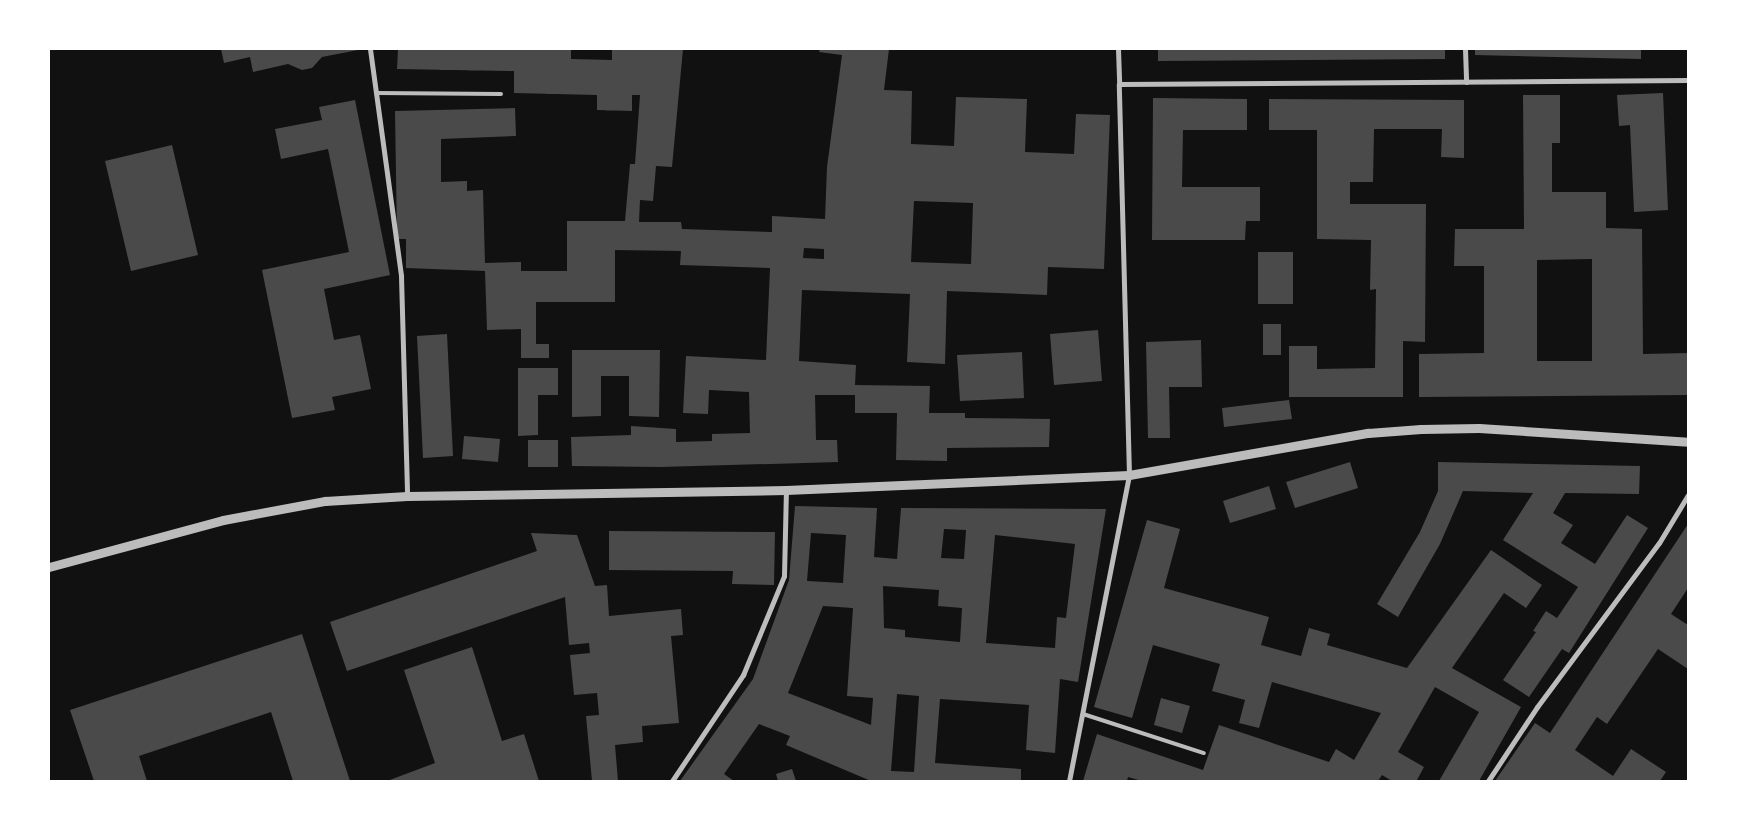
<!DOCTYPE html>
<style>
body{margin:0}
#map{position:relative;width:1737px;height:830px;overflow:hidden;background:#111;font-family:Figtree,sans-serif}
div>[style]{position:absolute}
.building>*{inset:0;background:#4a4a4a}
.service>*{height:4px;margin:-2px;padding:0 2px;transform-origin:2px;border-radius:2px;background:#bcbcbc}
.minor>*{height:5px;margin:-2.5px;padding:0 2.5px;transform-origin:2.5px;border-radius:2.5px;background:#bcbcbc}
.tertiary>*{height:9px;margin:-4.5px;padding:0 4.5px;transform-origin:4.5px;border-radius:4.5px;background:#bcbcbc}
span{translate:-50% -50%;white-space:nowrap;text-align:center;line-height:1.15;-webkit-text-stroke:4px #fff;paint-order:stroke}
.frame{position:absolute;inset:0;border:50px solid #fff;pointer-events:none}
</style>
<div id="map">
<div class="building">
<div style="clip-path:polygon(221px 49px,357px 49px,358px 50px,322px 57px,312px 68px,302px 70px,288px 64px,253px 72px,250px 57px,224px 63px)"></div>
<div style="clip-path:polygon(evenodd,398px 49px,571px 49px,571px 59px,612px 60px,612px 49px,683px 49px,672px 167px,656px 166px,653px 201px,640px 200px,639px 222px,681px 222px,682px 229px,772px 232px,772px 216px,825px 219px,827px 167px,842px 55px,819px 52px,820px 49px,889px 49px,884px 90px,912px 91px,911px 144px,954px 146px,956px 97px,1027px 99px,1025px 152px,1074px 154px,1076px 114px,1110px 115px,1104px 269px,1048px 267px,1047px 295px,947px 291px,945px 364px,907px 362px,910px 294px,802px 290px,799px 361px,856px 365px,855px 385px,930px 386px,929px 413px,965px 413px,965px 418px,1050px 419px,1049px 447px,947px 448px,947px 461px,896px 460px,897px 413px,855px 413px,855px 395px,815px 395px,816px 440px,837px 440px,838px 462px,660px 467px,572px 466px,571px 437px,631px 435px,631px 426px,676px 429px,676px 442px,712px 441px,712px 434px,750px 433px,749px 392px,709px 390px,708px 414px,683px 413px,686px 356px,766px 360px,770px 268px,680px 265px,681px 251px,615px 250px,615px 302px,536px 302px,536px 344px,549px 344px,549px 358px,521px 358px,521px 329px,487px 330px,485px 271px,406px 268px,406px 239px,397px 239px,395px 111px,515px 108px,516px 136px,441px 139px,441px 182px,467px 181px,467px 191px,483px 190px,485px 263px,521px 262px,521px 271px,567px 271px,567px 221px,625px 221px,630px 164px,635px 164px,640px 95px,632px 95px,632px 111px,597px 110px,597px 95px,514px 93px,514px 71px,397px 69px,398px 49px,914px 201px,973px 203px,971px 264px,911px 262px,914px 201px,398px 49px,804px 248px,824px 249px,824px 259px,803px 258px,804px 248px)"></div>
<div style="clip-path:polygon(1158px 49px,1445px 49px,1445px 59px,1158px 61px)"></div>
<div style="clip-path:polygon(1475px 49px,1641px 49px,1641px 59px,1475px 55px)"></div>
<div style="clip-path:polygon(1663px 93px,1668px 210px,1634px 212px,1630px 125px,1619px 126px,1617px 95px)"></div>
<div style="clip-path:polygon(evenodd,1523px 95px,1560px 95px,1560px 143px,1552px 143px,1552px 192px,1606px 192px,1606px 228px,1642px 229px,1643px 354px,1688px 353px,1688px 395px,1419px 397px,1419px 354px,1484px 353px,1484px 266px,1454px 266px,1455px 229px,1524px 229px,1523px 95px,1592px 259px,1592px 361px,1537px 361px,1537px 260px,1592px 259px)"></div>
<div style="clip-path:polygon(1153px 98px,1247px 99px,1247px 130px,1183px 130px,1182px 187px,1260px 187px,1260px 221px,1246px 221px,1245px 240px,1152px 240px)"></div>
<div style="clip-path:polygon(1269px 99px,1464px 100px,1464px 158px,1441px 157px,1442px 129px,1374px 129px,1373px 182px,1350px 182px,1350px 204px,1426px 204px,1425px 342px,1403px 341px,1403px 397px,1289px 397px,1289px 346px,1317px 346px,1317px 369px,1375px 368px,1376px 289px,1370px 290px,1371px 240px,1317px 239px,1317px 130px,1269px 130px)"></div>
<div style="clip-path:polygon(355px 100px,390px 275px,324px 289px,334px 340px,360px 335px,371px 389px,332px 397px,335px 410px,292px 418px,262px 270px,349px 252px,328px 149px,281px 159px,275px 129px,322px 120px,319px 107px)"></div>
<div style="clip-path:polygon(172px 145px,198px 255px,131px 271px,105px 161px)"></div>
<div style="clip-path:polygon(1258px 252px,1293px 252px,1293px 304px,1258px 304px)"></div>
<div style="clip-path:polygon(1263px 324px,1281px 324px,1281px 355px,1263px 355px)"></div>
<div style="clip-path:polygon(1098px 330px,1102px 381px,1054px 385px,1050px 334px)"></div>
<div style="clip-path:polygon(447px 334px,453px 456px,423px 458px,417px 336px)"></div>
<div style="clip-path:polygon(1201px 340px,1202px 387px,1169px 387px,1170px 438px,1148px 438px,1146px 342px)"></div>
<div style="clip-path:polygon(572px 350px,660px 350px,659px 417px,629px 416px,629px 376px,601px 376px,601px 416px,572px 417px)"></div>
<div style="clip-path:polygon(1022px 352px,1024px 398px,960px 401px,957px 355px)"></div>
<div style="clip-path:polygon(518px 368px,558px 368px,558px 395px,538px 395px,538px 435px,518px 436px)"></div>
<div style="clip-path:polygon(1289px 400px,1292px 419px,1224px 427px,1222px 408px)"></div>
<div style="clip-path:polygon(464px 436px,500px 439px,498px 462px,462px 459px)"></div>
<div style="clip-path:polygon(528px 440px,558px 440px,558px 467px,528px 467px)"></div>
<div style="clip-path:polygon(1350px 462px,1358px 488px,1295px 508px,1286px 482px)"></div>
<div style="clip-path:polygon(1438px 462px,1640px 466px,1639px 494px,1565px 493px,1553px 513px,1573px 525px,1561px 543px,1595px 564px,1627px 515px,1648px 528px,1569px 653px,1562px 649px,1529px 697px,1503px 680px,1536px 632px,1533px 631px,1546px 611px,1557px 618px,1578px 587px,1503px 540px,1533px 493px,1463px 491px,1440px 544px,1398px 617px,1377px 604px,1420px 532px,1438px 491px)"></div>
<div style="clip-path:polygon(1269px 486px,1276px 509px,1230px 523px,1223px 501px)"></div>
<div style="clip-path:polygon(evenodd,795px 506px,877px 508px,874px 557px,897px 559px,901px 508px,1106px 509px,1078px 682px,1060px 679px,1055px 753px,1026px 750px,1029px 705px,940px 699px,935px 763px,1021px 769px,1021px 781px,871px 781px,786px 745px,790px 736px,759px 724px,724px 774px,734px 781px,680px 781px,753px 679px,789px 580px,795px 506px,944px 529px,966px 530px,964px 559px,941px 558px,944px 529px,795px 506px,811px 533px,846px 535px,843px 583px,807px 581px,811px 533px,795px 506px,995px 535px,1075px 544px,1066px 618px,1057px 617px,1055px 648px,986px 643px,995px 535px,795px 506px,883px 586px,939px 590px,938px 606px,962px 608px,960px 642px,905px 637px,905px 630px,884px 628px,883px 586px,795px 506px,823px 606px,853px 608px,847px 696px,873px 698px,871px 725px,788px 693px,823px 606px,795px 506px,897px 694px,919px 696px,914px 772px,891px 771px,897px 694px)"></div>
<div style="clip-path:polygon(1147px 520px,1180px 529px,1164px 588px,1269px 617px,1261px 645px,1301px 656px,1309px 628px,1330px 634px,1327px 645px,1407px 668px,1491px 550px,1542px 585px,1526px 608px,1504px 593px,1452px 668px,1521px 707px,1479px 781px,1439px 781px,1479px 712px,1435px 687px,1398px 752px,1424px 767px,1417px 780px,1419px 781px,1392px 781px,1382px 775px,1378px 781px,1142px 781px,1128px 777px,1127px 781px,1083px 781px,1097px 734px,1203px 770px,1219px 725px,1329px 762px,1336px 749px,1354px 760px,1381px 713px,1272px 682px,1259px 728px,1239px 723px,1245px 700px,1212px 691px,1220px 664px,1153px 645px,1132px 718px,1094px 707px)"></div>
<div style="clip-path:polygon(1688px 524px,1688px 588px,1671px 614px,1688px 625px,1688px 669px,1658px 649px,1607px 724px,1597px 717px,1575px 750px,1613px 776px,1631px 749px,1666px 772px,1660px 781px,1495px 781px,1535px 723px,1550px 733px)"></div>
<div style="clip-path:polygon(609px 531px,775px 532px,774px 585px,732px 584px,733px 571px,609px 570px)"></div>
<div style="clip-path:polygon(531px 533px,577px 535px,595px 586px,607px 585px,609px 616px,681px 609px,683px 635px,671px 636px,679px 723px,642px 726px,643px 742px,615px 745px,618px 781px,592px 781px,586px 716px,599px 715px,597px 693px,574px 695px,570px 655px,590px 653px,589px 643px,569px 645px,565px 597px,347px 671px,330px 622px,537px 551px)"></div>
<div style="clip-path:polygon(302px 634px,350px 781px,293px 781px,271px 712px,139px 756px,147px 781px,94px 781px,70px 710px)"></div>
<div style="clip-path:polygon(472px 647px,502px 741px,524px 734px,539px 781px,387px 781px,435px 763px,404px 670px)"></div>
<div style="clip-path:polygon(1161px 698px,1190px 706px,1182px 733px,1154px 725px)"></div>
<div style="clip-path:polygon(792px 769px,796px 781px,778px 781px,776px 774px)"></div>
</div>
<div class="service">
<div style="left:376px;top:93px;width:125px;rotate:0.5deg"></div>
<div style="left:1083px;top:714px;width:127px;rotate:17.9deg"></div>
</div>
<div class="minor">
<div style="left:370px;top:49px;width:229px;rotate:82.2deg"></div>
<div style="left:401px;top:276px;width:220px;rotate:88.4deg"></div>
<div style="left:1118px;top:49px;width:35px;rotate:88deg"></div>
<div style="left:1465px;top:49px;width:33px;rotate:88deg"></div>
<div style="left:672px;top:781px;width:128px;rotate:-56.2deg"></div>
<div style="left:743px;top:675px;width:107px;rotate:-67.5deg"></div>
<div style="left:784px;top:576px;width:86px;rotate:-88.7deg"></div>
<div style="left:1069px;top:781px;width:312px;rotate:-78.9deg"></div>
<div style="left:1129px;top:475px;width:391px;rotate:-91.5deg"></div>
<div style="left:1119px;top:84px;width:569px;rotate:-0.4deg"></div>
<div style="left:1488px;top:781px;width:89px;rotate:-56.5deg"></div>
<div style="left:1537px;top:707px;width:204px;rotate:-53.4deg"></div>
<div style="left:1659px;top:543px;width:56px;rotate:-58.9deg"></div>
</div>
<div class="tertiary">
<div style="left:49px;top:567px;width:180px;rotate:-15.1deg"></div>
<div style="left:223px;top:520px;width:104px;rotate:-10.6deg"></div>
<div style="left:325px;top:501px;width:82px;rotate:-3.5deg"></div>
<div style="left:407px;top:496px;width:379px;rotate:-0.9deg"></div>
<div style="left:786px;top:490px;width:343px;rotate:-2.5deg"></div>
<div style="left:1129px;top:475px;width:243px;rotate:-10deg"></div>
<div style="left:1368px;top:433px;width:53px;rotate:-4.3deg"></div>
<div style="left:1421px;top:429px;width:58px;rotate:-1deg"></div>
<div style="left:1479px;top:428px;width:209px;rotate:3.8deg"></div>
</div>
<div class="frame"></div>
</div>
